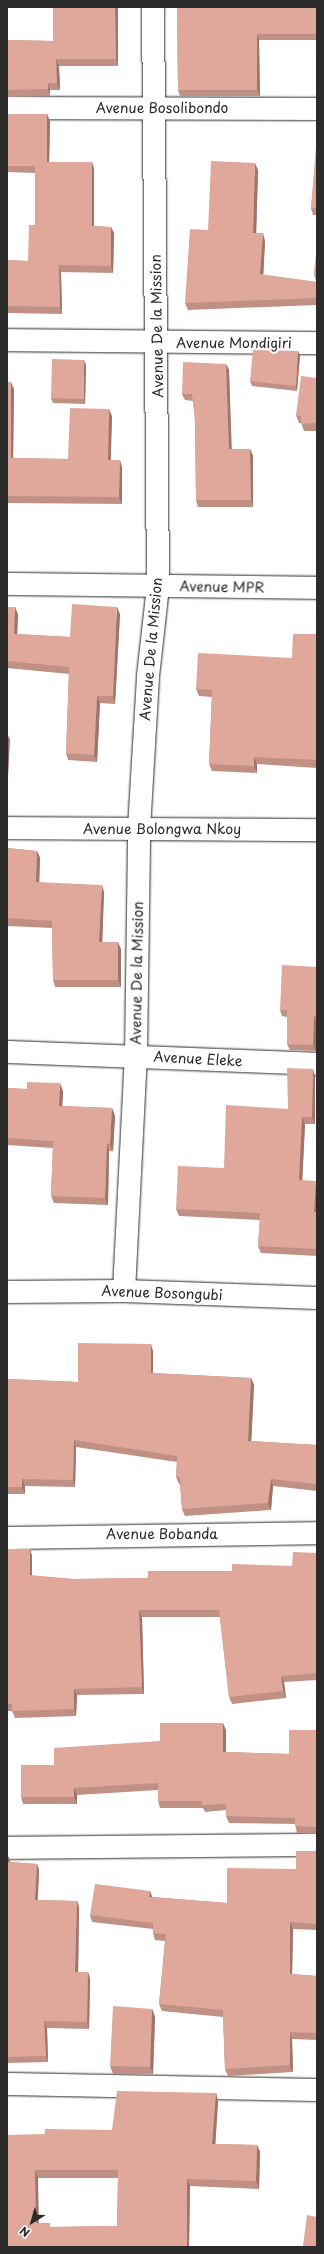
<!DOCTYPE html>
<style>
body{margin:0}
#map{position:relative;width:324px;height:2254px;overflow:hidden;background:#fff;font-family:"Playpen Sans",sans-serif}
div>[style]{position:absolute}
.roads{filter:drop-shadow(0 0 1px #2b2b2b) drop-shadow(0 0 1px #2b2b2b)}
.street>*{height:22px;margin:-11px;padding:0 11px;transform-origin:11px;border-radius:11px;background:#fff}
.wall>*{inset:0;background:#c19085}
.shaded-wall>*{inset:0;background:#9d756c}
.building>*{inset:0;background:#e0a79b}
span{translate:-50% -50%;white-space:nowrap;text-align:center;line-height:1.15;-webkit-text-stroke:4px #fff;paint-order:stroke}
.street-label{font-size:14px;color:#2b2b2b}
.frame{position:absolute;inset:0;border:8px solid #2b2b2b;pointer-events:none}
.north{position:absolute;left:12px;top:2202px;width:40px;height:40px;-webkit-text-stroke:3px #fff;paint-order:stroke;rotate:217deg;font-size:11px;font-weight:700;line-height:16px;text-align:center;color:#2b2b2b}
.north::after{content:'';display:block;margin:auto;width:14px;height:18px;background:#2b2b2b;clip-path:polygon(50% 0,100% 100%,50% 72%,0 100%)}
</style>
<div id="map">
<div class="roads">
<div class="street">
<div style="left:7px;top:108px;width:310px;rotate:0.2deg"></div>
<div style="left:7px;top:340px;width:310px;rotate:0.6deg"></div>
<div style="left:7px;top:584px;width:310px;rotate:0.7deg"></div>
<div style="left:7px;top:828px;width:310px;rotate:0.4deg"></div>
<div style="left:7px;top:1052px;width:310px;rotate:2.2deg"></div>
<div style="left:124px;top:1291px;width:235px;rotate:-87.1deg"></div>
<div style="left:136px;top:1056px;width:227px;rotate:-89.2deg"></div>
<div style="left:139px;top:829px;width:153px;rotate:-86.6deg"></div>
<div style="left:148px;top:676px;width:90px;rotate:-83.6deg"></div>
<div style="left:158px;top:587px;width:580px;rotate:-90.49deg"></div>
<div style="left:7px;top:1292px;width:117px;rotate:-0.5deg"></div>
<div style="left:124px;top:1291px;width:193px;rotate:2.1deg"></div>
<div style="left:7px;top:1538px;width:310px;rotate:-0.9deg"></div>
<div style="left:7px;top:1848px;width:310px;rotate:-0.6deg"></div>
<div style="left:7px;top:2084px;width:310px;rotate:1.1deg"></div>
</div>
</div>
<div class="wall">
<div style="clip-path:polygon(53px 7px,118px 7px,118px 66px,59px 66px,60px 90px,50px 90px,50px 96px,7px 97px,7px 40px,53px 41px)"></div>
<div style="clip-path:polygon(177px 7px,317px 7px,317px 40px,259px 40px,260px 96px,180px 96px,178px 90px)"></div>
<div style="clip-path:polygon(7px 114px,47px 114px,50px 121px,49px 162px,94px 168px,94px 226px,111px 227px,114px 233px,113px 273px,61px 272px,62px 314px,7px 313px,7px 260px,28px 261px,35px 225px,35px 173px,7px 172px)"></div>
<div style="clip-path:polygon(317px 147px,317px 215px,313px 215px,311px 208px)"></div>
<div style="clip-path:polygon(258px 170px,256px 233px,265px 241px,263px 275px,317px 282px,317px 305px,188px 310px,185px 303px,208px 230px)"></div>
<div style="clip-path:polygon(317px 247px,317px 281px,316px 281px,314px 274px)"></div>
<div style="clip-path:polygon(300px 355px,297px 391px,252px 386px,250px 381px)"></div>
<div style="clip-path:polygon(226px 364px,229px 370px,231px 449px,250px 449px,253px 456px,253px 507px,198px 507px,196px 500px,195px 420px,193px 401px,185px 400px,182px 394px)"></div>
<div style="clip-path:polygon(86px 365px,85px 404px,53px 403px,51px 398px)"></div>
<div style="clip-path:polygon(317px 378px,317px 431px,304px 431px,301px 423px,299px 423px,296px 415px)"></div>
<div style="clip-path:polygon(7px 382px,14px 389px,13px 458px,68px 459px,112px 416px,111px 460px,122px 467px,122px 504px,7px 503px)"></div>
<div style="clip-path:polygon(7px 607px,18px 614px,17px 634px,70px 637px,120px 614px,115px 704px,100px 703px,97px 762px,68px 760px,66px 753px,69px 674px,7px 668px)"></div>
<div style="clip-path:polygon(317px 634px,317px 768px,257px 764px,257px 773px,212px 771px,209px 764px,212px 697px,199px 696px,196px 689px,292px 658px)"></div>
<div style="clip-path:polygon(7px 848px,37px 851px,40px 858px,39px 882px,104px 892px,102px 942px,121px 949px,121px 987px,55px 987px,53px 980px,52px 928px,7px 926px)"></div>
<div style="clip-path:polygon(317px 967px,317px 1022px,316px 1022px,316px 1051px,290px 1050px,287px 1044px,287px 1017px,282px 1016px,280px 1010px)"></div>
<div style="clip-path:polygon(315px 1076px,315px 1124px,305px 1124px,302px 1180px,317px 1184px,317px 1256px,261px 1253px,258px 1246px,260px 1220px,179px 1216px,176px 1209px,224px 1168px,288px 1109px)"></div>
<div style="clip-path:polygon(7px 1088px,63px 1091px,62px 1106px,112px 1108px,115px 1116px,113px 1151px,109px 1151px,108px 1205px,54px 1203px,51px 1196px,53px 1148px,7px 1145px)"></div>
<div style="clip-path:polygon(153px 1351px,153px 1373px,251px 1378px,254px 1385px,251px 1441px,317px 1445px,317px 1491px,273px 1486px,271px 1510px,185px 1516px,182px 1509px,180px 1484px,179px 1484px,176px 1477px,177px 1462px,76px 1447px,75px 1487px,25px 1486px,25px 1494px,7px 1494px,7px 1379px,78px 1382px)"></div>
<div style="clip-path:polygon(7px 1549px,30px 1549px,32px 1556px,32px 1576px,73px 1579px,148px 1578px,292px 1566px,317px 1553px,317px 1680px,284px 1682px,286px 1698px,232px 1704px,229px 1697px,220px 1617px,142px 1617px,144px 1694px,77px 1695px,76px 1716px,15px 1718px,12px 1711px,7px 1711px)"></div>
<div style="clip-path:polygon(226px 1730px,226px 1752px,289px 1754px,317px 1730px,317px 1834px,297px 1833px,295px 1824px,229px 1823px,226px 1816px,226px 1810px,205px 1812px,203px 1808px,160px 1808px,158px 1801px,158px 1790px,77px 1795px,77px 1804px,23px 1804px,21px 1797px,54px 1765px,160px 1741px)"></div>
<div style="clip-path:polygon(317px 1849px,317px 1930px,293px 1929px,292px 1974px,317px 1976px,317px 2040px,292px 2039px,293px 2072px,228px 2076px,225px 2069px,223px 2017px,162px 2011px,159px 2004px,165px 1941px,155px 1940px,153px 1933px,153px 1929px,92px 1922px,90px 1915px,150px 1891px,152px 1897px,227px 1903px,296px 1869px)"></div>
<div style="clip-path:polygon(7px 1854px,10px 1860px,10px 1862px,37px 1864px,39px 1870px,38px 1900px,77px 1901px,79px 1907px,78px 1972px,88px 1972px,90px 1979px,89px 2029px,47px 2028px,48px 2062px,7px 2063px)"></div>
<div style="clip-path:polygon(152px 2009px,155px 2017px,153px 2074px,113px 2074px,110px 2066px)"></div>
<div style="clip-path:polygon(evenodd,216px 2093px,218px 2101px,215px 2144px,257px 2145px,260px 2152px,259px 2189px,190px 2186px,189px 2247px,7px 2247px,45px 2134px,112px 2130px,216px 2093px,38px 2178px,118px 2178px,117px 2226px,52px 2227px,38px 2223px,38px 2178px)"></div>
</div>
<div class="shaded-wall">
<div style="clip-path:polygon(115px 7px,118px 7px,118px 66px,116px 59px)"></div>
<div style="clip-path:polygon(257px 34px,259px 40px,260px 96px,257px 90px)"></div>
<div style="clip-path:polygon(56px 59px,59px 66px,60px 90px,57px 83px)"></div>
<div style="clip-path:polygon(48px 83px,50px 90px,50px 96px,48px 89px)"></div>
<div style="clip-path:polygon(47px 114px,50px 121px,49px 168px,47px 162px)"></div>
<div style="clip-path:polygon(92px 162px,94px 168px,94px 233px,92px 226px)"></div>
<div style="clip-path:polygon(255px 163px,258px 170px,256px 240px,253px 233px)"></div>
<div style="clip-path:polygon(111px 227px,114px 233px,113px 273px,111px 266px)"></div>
<div style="clip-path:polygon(263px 233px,265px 241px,263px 282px,260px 274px)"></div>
<div style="clip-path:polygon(59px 265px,61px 272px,62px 314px,60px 307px)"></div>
<div style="clip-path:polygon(298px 351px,300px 355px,297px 391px,296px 386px)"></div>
<div style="clip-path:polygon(84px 360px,86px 365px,85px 404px,84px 399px)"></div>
<div style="clip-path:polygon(226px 364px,229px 370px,232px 456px,229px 449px)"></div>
<div style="clip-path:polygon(11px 382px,14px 389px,13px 465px,11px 458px)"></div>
<div style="clip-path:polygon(109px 409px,112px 416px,110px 467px,108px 460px)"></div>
<div style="clip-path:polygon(250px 449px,253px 456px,253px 507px,251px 500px)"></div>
<div style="clip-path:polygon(120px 460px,122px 467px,122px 504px,119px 497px)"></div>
<div style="clip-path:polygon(15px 607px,18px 614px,17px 641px,14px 634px)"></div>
<div style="clip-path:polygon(117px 607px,120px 614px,115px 704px,113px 696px)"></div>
<div style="clip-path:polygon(97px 696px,100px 703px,97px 762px,94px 755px)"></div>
<div style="clip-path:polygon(7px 733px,10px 740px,8px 778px,7px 776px)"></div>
<div style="clip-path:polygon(254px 757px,257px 764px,257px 773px,254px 766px)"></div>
<div style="clip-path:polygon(37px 851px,40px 858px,39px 889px,36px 882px)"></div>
<div style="clip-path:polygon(102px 885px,104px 892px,102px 949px,99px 942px)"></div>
<div style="clip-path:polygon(118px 942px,121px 949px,121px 987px,118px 980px)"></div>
<div style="clip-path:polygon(314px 1016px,316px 1022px,316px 1051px,313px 1045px)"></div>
<div style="clip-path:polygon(313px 1069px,315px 1076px,315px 1124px,312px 1117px)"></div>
<div style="clip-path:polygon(60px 1083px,63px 1091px,62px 1113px,59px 1106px)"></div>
<div style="clip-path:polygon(112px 1108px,115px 1116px,113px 1151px,110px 1144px)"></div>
<div style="clip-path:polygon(302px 1117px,305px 1124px,302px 1187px,299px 1180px)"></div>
<div style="clip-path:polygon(107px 1143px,109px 1151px,108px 1205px,105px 1198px)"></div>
<div style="clip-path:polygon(316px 1181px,317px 1184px,316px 1219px,314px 1212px)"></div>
<div style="clip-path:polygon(151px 1344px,153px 1351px,153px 1380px,151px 1373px)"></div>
<div style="clip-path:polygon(251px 1378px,254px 1385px,251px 1448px,248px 1441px)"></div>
<div style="clip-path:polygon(74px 1440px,76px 1447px,75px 1487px,73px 1480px)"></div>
<div style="clip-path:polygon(22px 1479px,25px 1486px,25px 1494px,22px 1487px)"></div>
<div style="clip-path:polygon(271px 1479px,273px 1486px,271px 1510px,268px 1503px)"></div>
<div style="clip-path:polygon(30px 1549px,32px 1556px,32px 1582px,30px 1575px)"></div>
<div style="clip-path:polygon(139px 1610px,142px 1617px,144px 1694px,142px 1687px)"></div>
<div style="clip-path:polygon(281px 1676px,284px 1682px,286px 1698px,283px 1691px)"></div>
<div style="clip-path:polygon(74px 1689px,77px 1695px,76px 1716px,74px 1709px)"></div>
<div style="clip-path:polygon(223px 1723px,226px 1730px,226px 1759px,223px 1752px)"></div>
<div style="clip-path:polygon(74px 1788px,77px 1795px,77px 1804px,74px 1797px)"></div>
<div style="clip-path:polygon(7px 1854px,10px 1860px,10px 1869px,7px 1862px)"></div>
<div style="clip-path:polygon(37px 1864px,39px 1870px,37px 1906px,35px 1900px)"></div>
<div style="clip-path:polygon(150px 1891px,152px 1897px,149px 1897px)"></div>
<div style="clip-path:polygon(77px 1901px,79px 1907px,78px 1979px,75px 1972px)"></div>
<div style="clip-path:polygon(290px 1922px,293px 1929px,292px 1981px,290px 1974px)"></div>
<div style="clip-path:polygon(88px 1972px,90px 1979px,89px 2029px,87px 2022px)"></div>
<div style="clip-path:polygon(152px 2009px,155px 2017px,153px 2074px,150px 2067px)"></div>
<div style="clip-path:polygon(44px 2021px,47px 2028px,48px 2062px,46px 2056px)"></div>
<div style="clip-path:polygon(290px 2032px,292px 2039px,293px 2072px,290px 2065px)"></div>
<div style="clip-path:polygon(216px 2093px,218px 2101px,215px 2151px,212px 2144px)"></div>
<div style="clip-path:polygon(257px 2145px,260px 2152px,259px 2189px,256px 2181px)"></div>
<div style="clip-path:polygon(35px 2170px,38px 2178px,39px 2230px,36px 2223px)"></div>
<div style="clip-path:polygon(187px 2179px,190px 2186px,189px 2247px,187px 2247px)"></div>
</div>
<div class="building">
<div style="clip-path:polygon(53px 7px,115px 7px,116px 59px,56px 59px,57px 83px,48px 83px,48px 89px,7px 90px,7px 40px,53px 41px)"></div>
<div style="clip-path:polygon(177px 7px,317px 7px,317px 34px,257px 34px,257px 90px,178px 90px)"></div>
<div style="clip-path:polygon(7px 114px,47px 114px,47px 162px,92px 162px,92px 226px,111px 227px,111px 266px,59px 265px,60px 307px,7px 306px,7px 260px,28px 261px,29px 225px,35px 225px,35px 166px,7px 166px)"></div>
<div style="clip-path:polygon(316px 147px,317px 147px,317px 208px,311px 208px)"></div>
<div style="clip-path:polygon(211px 161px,255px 163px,253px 233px,263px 233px,260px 274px,317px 282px,317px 298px,185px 303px,190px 229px,208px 230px)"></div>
<div style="clip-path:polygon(317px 247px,317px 274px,314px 274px)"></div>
<div style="clip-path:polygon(253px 350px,298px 351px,296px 386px,250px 381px)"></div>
<div style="clip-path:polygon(52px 359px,84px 360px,84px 399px,51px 398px)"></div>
<div style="clip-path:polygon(183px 362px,226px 364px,229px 449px,250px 449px,251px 500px,196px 500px,195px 420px,192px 394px,182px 394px)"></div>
<div style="clip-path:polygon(301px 376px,317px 378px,317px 423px,301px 424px,301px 416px,296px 415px)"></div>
<div style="clip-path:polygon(7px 382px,11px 382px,11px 458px,68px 459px,70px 408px,109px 409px,108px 460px,120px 460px,119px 497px,7px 496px)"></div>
<div style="clip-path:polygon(72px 604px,117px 607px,113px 696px,97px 696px,94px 755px,66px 753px,69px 667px,7px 661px,7px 607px,15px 607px,14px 634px,70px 637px)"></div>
<div style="clip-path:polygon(293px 634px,317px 634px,317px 760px,254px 757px,254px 766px,209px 764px,212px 690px,196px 689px,198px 653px,292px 658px)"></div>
<div style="clip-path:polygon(7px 848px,37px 851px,36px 882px,102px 885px,99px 942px,118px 942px,118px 980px,53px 980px,52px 921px,7px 918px)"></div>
<div style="clip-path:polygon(282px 965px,317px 967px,317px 1016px,314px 1016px,313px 1045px,287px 1044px,287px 1010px,280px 1010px)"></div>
<div style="clip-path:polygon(287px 1068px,313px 1069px,312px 1117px,302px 1117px,299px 1180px,316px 1181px,314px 1212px,317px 1212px,317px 1249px,258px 1246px,260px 1213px,176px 1209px,178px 1166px,224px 1168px,226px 1105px,288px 1109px)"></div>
<div style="clip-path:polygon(27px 1082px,60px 1083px,59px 1106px,112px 1108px,110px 1144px,107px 1143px,105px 1198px,51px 1196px,53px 1141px,7px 1138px,7px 1088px,27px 1089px)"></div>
<div style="clip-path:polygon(78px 1343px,151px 1344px,151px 1373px,251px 1378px,248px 1441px,317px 1445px,317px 1484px,271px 1479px,268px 1503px,182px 1509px,180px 1477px,176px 1477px,177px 1456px,74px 1440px,73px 1480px,22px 1479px,22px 1487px,7px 1487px,7px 1379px,78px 1382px)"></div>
<div style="clip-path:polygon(7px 1549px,30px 1549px,30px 1575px,73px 1579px,148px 1578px,148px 1571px,232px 1571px,232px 1564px,292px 1566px,293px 1552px,317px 1553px,317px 1673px,281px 1676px,283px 1691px,229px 1697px,219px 1610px,139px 1610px,142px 1687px,74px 1689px,74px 1709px,12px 1711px,12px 1704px,7px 1704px)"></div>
<div style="clip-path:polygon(160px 1723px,223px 1723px,223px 1752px,289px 1754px,289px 1730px,317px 1730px,317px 1827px,295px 1826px,295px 1818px,226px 1816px,226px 1804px,202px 1805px,202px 1801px,158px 1801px,158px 1783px,74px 1788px,74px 1797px,21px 1797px,21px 1765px,54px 1765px,54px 1748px,160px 1741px)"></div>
<div style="clip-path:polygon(317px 1849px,317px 1924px,290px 1922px,290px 1974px,317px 1976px,317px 2033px,290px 2032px,290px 2065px,225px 2069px,223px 2010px,159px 2004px,166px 1934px,153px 1933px,153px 1923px,90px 1915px,95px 1884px,150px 1891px,149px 1897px,227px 1903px,227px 1868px,296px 1869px,296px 1851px,315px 1851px)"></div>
<div style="clip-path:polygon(7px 1854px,7px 1862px,37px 1864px,35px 1900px,77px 1901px,75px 1972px,88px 1972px,87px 2022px,44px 2021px,46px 2056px,7px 2057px)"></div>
<div style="clip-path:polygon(113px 2006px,152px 2009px,150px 2067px,110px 2066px)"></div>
<div style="clip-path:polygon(evenodd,117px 2091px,216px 2093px,212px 2144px,257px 2145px,256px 2181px,187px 2179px,187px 2247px,7px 2247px,7px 2135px,45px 2134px,45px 2129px,112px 2130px,117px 2091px,35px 2170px,118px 2170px,117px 2226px,50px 2227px,50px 2223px,36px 2223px,35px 2170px)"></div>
<div style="clip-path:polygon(307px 2215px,317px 2217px,317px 2247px,295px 2247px,295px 2246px,303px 2246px)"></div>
</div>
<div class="street-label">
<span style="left:162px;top:108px">Avenue Bosolibondo</span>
<span style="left:157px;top:326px;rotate:-91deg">Avenue De la Mission</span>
<span style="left:234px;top:343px">Avenue Mondigiri</span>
<span style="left:222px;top:587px;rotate:1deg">Avenue MPR</span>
<span style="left:151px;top:649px;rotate:-85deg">Avenue De la Mission</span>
<span style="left:162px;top:829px">Avenue Bolongwa Nkoy</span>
<span style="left:137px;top:973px;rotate:-89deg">Avenue De la Mission</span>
<span style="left:198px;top:1059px;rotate:3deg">Avenue Eleke</span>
<span style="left:162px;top:1293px;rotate:2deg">Avenue Bosongubi</span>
<span style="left:162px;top:1534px">Avenue Bobanda</span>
</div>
<div class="frame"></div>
<div class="north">N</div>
</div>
